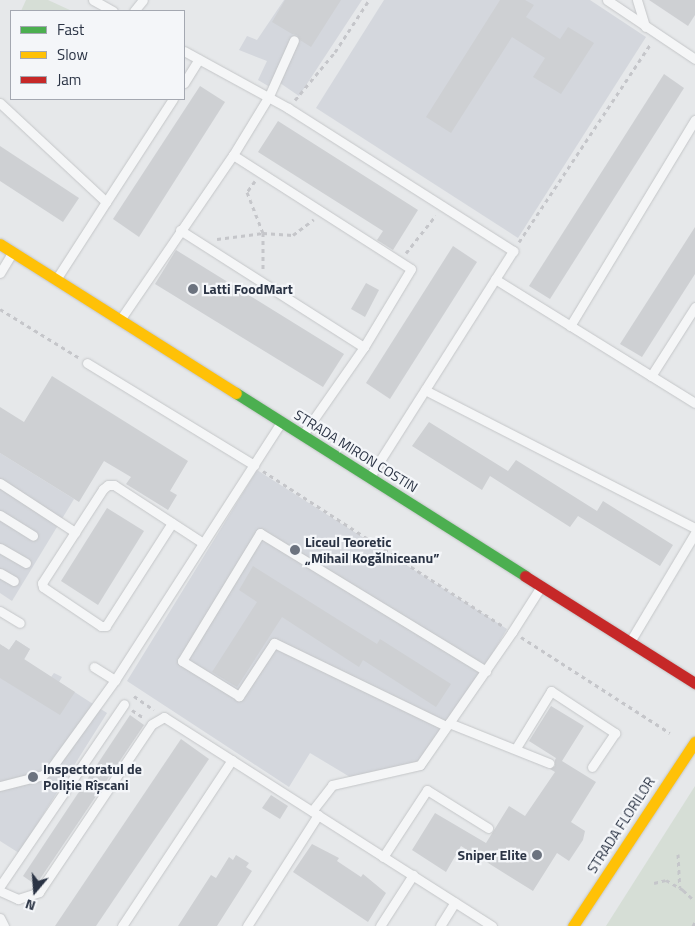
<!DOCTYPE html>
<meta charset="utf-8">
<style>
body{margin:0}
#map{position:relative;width:695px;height:926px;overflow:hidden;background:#e6e8ea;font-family:"Titillium Web",sans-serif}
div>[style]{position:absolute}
.built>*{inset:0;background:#d4d7dd}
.green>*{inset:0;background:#d6ded6}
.building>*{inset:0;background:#ced0d3}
.path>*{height:3px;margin-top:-1.5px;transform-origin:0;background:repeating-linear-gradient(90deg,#c5c6ca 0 4px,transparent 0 8px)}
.roads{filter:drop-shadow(0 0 1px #c4c6c8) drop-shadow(0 0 1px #c4c6c8)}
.lane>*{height:9px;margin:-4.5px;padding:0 4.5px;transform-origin:4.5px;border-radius:4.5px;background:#f5f6f7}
.fast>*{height:11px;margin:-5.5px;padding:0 5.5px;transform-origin:5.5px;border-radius:5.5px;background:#4caf50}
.slow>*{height:11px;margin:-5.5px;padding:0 5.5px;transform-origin:5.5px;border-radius:5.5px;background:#ffc107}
.jam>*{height:11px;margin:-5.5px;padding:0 5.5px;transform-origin:5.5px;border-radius:5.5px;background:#c62828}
.dots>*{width:14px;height:14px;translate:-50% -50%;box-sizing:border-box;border:2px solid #f4f6f9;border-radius:50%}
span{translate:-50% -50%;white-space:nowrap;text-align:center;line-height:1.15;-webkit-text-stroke:4.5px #f4f6f9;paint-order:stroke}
.poi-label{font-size:14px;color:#2b3445;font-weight:700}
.left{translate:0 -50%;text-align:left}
.right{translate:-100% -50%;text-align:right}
.street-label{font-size:14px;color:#2b3445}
.legend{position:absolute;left:10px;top:10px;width:175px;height:90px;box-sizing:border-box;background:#f4f6f9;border:1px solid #a4a8b1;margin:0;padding:6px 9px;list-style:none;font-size:15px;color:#2b3445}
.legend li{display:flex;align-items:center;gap:10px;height:25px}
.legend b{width:25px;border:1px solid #a4a8b1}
.north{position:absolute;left:10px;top:866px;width:50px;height:50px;-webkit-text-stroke:4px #f4f6f9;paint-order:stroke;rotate:198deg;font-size:14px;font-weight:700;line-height:20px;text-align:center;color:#2b3445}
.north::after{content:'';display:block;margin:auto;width:18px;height:22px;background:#2b3445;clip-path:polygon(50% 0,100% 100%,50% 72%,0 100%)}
</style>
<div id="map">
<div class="built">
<div style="clip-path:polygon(284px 0,362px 0,299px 96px,280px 83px,275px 90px,258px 80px,267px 61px,239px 50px,247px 36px,257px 40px)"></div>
<div style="clip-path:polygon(384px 0,590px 0,646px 37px,518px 238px,316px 108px)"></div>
<div style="clip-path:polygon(0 453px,74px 499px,12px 601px,0 593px)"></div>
<div style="clip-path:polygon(257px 470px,507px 629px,424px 770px,355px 780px,310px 753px,289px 787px,127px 681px)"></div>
<div style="clip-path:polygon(16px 640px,30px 649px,24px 660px,51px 677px,54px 673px,62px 677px,59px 682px,107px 713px,19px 853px,0 841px,0 650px,3px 646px,9px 650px)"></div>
</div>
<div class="green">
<div style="clip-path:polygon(26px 0,48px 0,72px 11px,21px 11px)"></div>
<div style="clip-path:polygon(695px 786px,695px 926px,606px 926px)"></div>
</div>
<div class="building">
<div style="clip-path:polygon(285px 0,341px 0,311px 47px,300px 40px,297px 35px,292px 34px,272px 22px)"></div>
<div style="clip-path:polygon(500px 0,525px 0,534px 5px,526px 17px,560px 39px,568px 27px,594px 43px,561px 94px,533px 77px,545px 58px,512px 37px,451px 133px,426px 117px)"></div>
<div style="clip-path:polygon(649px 0,695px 0,695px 15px,688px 26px)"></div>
<div style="clip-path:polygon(664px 74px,684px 88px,550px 299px,529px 286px)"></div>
<div style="clip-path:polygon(200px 86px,225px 102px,139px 237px,113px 219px)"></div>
<div style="clip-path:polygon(278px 121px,418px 210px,393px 250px,377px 240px,383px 231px,258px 152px)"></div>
<div style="clip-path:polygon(0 146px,79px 198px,63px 222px,0 181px)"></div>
<div style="clip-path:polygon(695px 227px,695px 274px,642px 357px,620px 344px)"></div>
<div style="clip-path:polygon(453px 246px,477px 262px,390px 399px,366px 383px)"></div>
<div style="clip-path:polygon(176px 250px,344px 354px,323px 387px,155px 284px)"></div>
<div style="clip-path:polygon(366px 283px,379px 290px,365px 317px,351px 309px)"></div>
<div style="clip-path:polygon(52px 376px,188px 461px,170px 491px,177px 495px,168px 510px,126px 484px,131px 477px,104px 461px,79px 502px,0 453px,0 407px,24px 422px)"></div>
<div style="clip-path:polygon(429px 422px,508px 471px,516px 460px,597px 511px,603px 501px,673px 545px,660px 566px,578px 516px,570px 527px,490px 476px,482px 490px,412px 446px)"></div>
<div style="clip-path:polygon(107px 508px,144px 531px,98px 605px,61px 581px)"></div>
<div style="clip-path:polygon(253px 566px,377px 644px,380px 639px,451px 684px,436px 707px,363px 660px,359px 667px,282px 617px,237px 687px,212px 672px,257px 602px,239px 590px)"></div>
<div style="clip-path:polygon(16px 640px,30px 649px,24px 659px,75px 692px,60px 715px,0 678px,0 644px,9px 650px)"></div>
<div style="clip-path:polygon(551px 706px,584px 726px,562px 761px,596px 782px,571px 822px,585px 831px,583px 840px,569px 861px,557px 853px,533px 891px,461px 846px,446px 872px,412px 850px,435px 813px,486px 843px,509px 806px,525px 816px,555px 772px,550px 769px,555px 766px,555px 760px,556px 758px,559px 760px,529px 741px)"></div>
<div style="clip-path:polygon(130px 715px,144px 725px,36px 885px,23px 876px)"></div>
<div style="clip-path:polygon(181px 739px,209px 759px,96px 926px,55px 926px)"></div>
<div style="clip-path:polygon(271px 795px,288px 806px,280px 819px,262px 808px)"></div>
<div style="clip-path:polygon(312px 844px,339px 858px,337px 861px,361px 877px,363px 874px,386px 893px,368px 922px,293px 872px)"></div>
<div style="clip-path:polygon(236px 855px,249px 863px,246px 867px,252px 871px,217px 926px,178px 926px,211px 875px,216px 878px,229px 857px,233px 860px)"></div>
</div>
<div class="path">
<div style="left:295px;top:100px;width:62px;rotate:-50.2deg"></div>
<div style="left:335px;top:52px;width:62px;rotate:-56.8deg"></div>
<div style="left:255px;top:181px;width:14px;rotate:126deg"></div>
<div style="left:247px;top:192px;width:44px;rotate:68.7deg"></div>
<div style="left:263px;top:233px;width:36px;rotate:90deg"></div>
<div style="left:217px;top:239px;width:46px;rotate:-7.4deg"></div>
<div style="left:263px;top:233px;width:30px;rotate:4deg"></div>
<div style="left:293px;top:235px;width:26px;rotate:-37deg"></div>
<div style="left:519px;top:242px;width:239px;rotate:-56.4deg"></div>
<div style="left:406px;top:253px;width:48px;rotate:-51.7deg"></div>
<div style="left:0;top:309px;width:92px;rotate:31.6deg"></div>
<div style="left:263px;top:471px;width:286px;rotate:32.9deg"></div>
<div style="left:521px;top:637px;width:177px;rotate:32.8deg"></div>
<div style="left:134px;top:696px;width:24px;rotate:35deg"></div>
<div style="left:132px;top:710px;width:14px;rotate:34deg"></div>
<div style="left:678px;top:854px;width:34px;rotate:87deg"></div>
<div style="left:654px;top:883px;width:12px;rotate:-14deg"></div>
<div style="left:666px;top:880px;width:20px;rotate:30deg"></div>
<div style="left:683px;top:890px;width:16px;rotate:43deg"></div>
<div style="left:693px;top:926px;width:4px;rotate:-63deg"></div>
</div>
<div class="roads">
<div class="lane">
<div style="left:93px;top:0;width:23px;rotate:29deg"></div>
<div style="left:607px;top:0;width:106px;rotate:33.8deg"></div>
<div style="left:637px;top:0;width:28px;rotate:73deg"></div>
<div style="left:134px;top:11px;width:14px;rotate:-51deg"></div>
<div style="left:184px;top:51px;width:119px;rotate:28.7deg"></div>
<div style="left:288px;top:108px;width:267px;rotate:32.4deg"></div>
<div style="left:513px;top:251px;width:267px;rotate:122.4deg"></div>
<div style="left:184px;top:83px;width:28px;rotate:-58deg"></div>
<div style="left:0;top:103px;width:145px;rotate:43deg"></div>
<div style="left:106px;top:202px;width:90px;rotate:122.8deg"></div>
<div style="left:233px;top:155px;width:211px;rotate:32.6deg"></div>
<div style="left:411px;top:269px;width:91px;rotate:121.1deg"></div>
<div style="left:364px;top:347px;width:105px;rotate:124.9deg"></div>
<div style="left:106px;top:202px;width:123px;rotate:-57deg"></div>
<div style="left:180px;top:230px;width:218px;rotate:32.5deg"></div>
<div style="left:0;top:273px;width:21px;rotate:-59deg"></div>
<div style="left:495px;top:279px;width:235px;rotate:31.8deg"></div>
<div style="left:122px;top:317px;width:196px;rotate:-55.6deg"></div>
<div style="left:233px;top:155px;width:69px;rotate:-58.6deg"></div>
<div style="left:269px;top:96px;width:61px;rotate:-65.9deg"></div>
<div style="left:570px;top:326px;width:241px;rotate:-58.8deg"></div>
<div style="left:87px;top:363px;width:196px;rotate:31.4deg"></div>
<div style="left:651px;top:376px;width:82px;rotate:-57.5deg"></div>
<div style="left:425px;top:390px;width:303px;rotate:27.1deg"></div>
<div style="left:0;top:483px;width:90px;rotate:33.2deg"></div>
<div style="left:0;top:515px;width:39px;rotate:32deg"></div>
<div style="left:172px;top:523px;width:122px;rotate:122.7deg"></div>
<div style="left:106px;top:626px;width:5px;rotate:180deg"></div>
<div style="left:101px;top:626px;width:70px;rotate:-146.1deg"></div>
<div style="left:43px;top:587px;width:4px;rotate:-104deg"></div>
<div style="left:42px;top:583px;width:112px;rotate:-57deg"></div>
<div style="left:103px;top:489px;width:6px;rotate:-39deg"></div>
<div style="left:108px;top:485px;width:6px"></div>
<div style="left:114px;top:485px;width:106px;rotate:33.1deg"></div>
<div style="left:0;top:548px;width:30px;rotate:30deg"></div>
<div style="left:0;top:573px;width:16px;rotate:30deg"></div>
<div style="left:0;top:611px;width:23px;rotate:31deg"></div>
<div style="left:631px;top:640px;width:125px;rotate:-59.1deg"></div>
<div style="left:94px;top:667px;width:25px;rotate:32deg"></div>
<div style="left:449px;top:723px;width:108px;rotate:21.8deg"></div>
<div style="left:446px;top:726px;width:191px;rotate:-154.2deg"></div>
<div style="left:274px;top:643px;width:64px;rotate:123.4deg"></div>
<div style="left:239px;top:696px;width:67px;rotate:-148.4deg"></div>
<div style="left:182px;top:661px;width:150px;rotate:-58.6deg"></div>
<div style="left:260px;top:533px;width:265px;rotate:31.4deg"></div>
<div style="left:516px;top:748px;width:67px;rotate:-58.4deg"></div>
<div style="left:551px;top:691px;width:77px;rotate:33.3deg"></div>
<div style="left:615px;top:733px;width:41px;rotate:124.1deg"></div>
<div style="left:0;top:786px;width:44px;rotate:-14.3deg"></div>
<div style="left:43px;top:775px;width:12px;rotate:-42deg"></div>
<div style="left:52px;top:767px;width:107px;rotate:-54.1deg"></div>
<div style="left:115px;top:680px;width:305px;rotate:-57.2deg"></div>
<div style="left:312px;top:811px;width:33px;rotate:-52deg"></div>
<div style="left:332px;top:785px;width:90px;rotate:-12.8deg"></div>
<div style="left:420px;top:765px;width:162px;rotate:-55.3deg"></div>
<div style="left:512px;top:632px;width:52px;rotate:-57.5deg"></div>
<div style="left:383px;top:857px;width:80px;rotate:-56.7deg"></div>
<div style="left:427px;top:790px;width:72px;rotate:31.9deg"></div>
<div style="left:0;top:886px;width:220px;rotate:-55.7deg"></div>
<div style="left:0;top:891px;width:20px;rotate:24deg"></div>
<div style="left:18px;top:899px;width:22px;rotate:-18deg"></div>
<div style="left:39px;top:892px;width:202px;rotate:-56.1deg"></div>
<div style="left:152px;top:724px;width:14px;rotate:-30deg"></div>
<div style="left:164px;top:717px;width:389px;rotate:32.5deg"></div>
<div style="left:0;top:918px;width:9px;rotate:63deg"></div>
<div style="left:122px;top:926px;width:199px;rotate:-56.5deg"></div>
<div style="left:247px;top:926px;width:132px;rotate:-57.4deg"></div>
<div style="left:380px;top:926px;width:61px;rotate:-57.1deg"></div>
<div style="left:440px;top:926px;width:28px;rotate:-58deg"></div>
</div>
<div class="fast">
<div style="left:236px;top:393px;width:342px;rotate:32.3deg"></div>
</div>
<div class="slow">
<div style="left:0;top:244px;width:279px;rotate:32.3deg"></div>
<div style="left:573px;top:926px;width:221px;rotate:-56.5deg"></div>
</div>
<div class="jam">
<div style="left:525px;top:576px;width:201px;rotate:32.2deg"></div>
</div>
</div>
<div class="dots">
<div style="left:193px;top:289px;background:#6c737f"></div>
<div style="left:295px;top:550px;background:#6c737f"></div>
<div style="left:33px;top:777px;background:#6c737f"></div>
<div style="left:537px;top:855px;background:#6c737f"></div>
</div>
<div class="poi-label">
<span class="left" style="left:203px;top:289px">Latti FoodMart</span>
<span class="left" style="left:305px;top:550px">Liceul Teoretic<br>„Mihail Kogălniceanu”</span>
<span class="left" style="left:43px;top:777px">Inspectoratul de<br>Poliție Rîșcani</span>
<span class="right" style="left:527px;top:855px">Sniper Elite</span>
</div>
<div class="street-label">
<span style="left:356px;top:451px;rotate:32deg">STRADA MIRON COSTIN</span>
<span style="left:621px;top:825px;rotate:-57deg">STRADA FLORILOR</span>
</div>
<ul class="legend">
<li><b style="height:6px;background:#4caf50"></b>Fast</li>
<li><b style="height:6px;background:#ffc107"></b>Slow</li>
<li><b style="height:6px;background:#c62828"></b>Jam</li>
</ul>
<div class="north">N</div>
</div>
